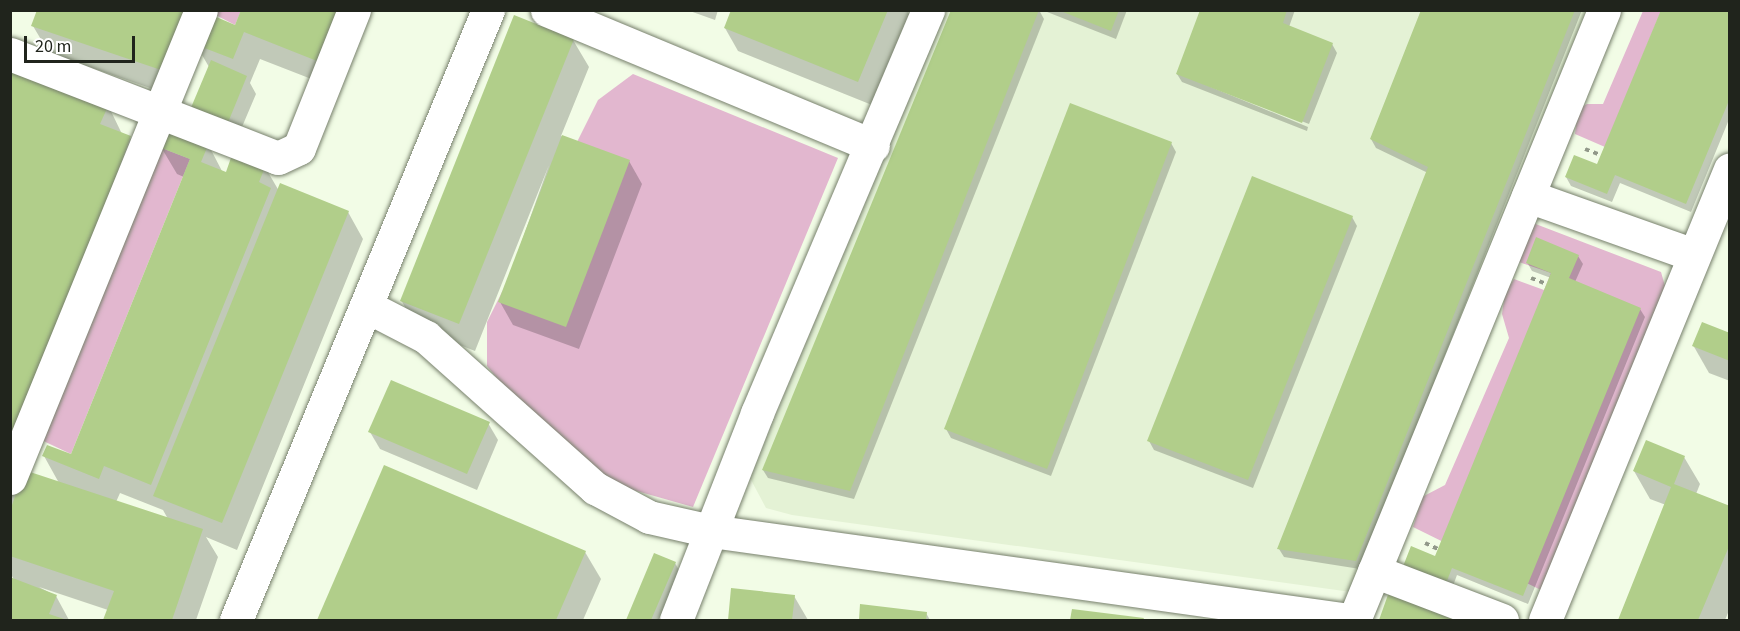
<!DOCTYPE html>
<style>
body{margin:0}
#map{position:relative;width:1740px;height:631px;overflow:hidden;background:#f2fce6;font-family:"Source Sans 3",sans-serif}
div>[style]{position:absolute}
.built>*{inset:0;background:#e4f2d5}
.green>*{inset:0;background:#e2b7cf}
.shadow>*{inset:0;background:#0003}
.building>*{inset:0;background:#b1ce8a}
.path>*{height:4px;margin-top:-2px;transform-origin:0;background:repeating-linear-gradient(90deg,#919889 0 4.5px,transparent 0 9px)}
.roads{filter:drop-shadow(0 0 2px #77806c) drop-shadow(0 0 2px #77806c)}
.minor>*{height:33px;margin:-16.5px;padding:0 16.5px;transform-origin:16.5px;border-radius:16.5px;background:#fff}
span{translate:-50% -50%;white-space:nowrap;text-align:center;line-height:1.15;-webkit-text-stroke:4.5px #fff;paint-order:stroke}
.frame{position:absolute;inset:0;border:12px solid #20241c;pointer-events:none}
.scale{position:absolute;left:24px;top:36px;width:111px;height:27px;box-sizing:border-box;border:3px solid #20241c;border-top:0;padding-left:8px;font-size:18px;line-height:21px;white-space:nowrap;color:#20241c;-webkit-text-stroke:4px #fff;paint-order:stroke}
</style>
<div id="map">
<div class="built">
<div style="clip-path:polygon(942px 11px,1586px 11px,1351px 592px,792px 515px,766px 508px,750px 478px)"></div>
</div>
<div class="green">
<div style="clip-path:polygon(208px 11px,241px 11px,235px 25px)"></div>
<div style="clip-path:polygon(1643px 11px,1661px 11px,1605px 147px,1575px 134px,1578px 109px,1587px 104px,1603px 104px)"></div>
<div style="clip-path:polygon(633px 74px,838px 158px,693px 507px,612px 484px,528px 416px,487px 366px,487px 322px,598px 100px)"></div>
<div style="clip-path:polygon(159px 147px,190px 159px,71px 454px,37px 438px)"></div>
<div style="clip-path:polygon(1533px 223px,1661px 272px,1665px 286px,1543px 591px,1413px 527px,1422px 497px,1445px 485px,1509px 338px,1502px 314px,1505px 293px,1514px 279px,1544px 290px,1551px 273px,1519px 262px)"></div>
</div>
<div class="shadow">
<div style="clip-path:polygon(363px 10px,332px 87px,260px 59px,250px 83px,256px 94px,236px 141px,201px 127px,209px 67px,198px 48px,179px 98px,49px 53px,33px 26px,210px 16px,236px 27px)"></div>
<div style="clip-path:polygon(687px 10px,718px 10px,715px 20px)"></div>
<div style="clip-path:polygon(732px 10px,907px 10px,909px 14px,872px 105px,738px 51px,725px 28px)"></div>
<div style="clip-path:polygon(952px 10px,1039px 10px,1044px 19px,854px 499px,768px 478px,763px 470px)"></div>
<div style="clip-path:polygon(1042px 10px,1127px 10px,1116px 39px)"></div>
<div style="clip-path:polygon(1202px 10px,1295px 10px,1289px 27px,1332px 44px,1337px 53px,1309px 124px,1182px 75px,1308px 127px,1307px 131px,1182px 82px,1177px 74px)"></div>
<div style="clip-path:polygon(1423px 10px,1582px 10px,1360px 569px,1284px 557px,1279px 549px,1428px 173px,1376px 148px,1371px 139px)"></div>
<div style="clip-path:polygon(1730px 10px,1730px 117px,1691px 212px,1620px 183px,1612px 202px,1571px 186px,1566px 177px,1598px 166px)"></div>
<div style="clip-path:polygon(573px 40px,589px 67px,561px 136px,629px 161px,642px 184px,579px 349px,513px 325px,500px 302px,549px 165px,475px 351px,417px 328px,401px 300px)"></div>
<div style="clip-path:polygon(evenodd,13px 70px,108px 105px,122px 134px,130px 137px,145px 164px,30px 473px,59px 483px,44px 456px,72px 456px,184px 177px,177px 174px,161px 147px,208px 144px,223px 173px,265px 167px,279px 191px,348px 212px,363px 239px,237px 550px,206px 537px,218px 557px,196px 620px,105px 620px,108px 610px,39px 587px,56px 596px,69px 620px,10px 620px,10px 579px,15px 581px,10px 573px,13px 70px,120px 493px,163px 510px,168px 519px,116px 502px,120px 493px)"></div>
<div style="clip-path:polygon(1171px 143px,1176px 152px,1051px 476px,951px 438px,946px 429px)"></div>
<div style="clip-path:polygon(1352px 217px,1357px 226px,1253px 488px,1154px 450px,1149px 441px)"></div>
<div style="clip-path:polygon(1578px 256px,1583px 264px,1575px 282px,1640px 309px,1645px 317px,1528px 604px,1457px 575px,1450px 594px,1435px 558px,1551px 278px,1532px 271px,1527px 262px)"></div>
<div style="clip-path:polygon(1730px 335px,1730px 381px,1709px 373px,1693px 345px)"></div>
<div style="clip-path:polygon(488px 423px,498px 440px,477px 490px,380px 449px,370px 432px)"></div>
<div style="clip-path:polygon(1684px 457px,1700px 484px,1696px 494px,1730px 508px,1730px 608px,1725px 620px,1619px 620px,1666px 505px,1650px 499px,1634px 471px)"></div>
<div style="clip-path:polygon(385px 467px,585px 552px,601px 579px,583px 620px,318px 620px)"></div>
<div style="clip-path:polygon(655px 555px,675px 563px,680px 572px,659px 620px,628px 620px)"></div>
<div style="clip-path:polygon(733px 590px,794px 596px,808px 620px,729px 620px)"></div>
<div style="clip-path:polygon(1391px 590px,1475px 620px,1380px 620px)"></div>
<div style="clip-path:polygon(862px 606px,926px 613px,930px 620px,860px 620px)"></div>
<div style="clip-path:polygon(1073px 611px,1143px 620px,1072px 620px)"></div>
</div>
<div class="building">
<div style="clip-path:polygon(37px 10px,187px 10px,164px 71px,31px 26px)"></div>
<div style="clip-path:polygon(241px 10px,337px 10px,317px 61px,244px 32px,233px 59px,194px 44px,207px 13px,235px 25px)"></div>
<div style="clip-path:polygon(731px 10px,888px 10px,858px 82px,724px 28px)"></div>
<div style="clip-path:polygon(951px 10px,1039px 10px,850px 491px,762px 470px)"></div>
<div style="clip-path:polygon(1058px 10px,1119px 10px,1111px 31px)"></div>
<div style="clip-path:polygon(1200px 10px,1287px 10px,1283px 23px,1333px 43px,1302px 123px,1176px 74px)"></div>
<div style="clip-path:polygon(1421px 10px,1575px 10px,1356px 561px,1277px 549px,1428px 167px,1370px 139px)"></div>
<div style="clip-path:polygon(1661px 10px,1730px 10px,1730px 98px,1686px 204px,1615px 175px,1607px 194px,1565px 177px,1574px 155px,1597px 164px)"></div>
<div style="clip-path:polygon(514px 15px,574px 39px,459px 324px,400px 301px)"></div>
<div style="clip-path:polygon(211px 60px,247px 76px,227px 125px,190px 110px)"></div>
<div style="clip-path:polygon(10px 72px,109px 104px,100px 124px,131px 136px,11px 458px)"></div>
<div style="clip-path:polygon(1070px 103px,1172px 142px,1047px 469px,944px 429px)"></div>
<div style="clip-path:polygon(167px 126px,209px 143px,201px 162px,226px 172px,233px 152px,266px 165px,259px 182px,271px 188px,151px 485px,104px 466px,99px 479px,42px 456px,47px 445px,71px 454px,190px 159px,159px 147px)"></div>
<div style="clip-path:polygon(562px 135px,630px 160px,566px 327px,498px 302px)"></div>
<div style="clip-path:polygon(1252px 176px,1353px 216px,1248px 480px,1147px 441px)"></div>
<div style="clip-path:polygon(280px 183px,349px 211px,222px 523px,153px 496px)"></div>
<div style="clip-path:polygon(1536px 237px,1579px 255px,1569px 278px,1641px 308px,1523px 596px,1452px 568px,1445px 586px,1402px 569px,1411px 546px,1435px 556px,1551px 273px,1526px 263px)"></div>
<div style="clip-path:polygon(1702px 322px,1730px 333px,1730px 361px,1692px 346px)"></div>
<div style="clip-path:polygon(391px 380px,490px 422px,467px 474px,368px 432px)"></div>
<div style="clip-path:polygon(1646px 440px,1685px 456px,1674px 484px,1730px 506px,1730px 544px,1698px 620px,1618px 620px,1671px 487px,1633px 471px)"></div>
<div style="clip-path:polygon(384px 465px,586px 551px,556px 620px,317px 620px)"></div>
<div style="clip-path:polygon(24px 470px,203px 529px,172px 620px,103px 620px,114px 591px,10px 556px,10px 511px)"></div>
<div style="clip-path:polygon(654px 553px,676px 562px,651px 620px,626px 620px)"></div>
<div style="clip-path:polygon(10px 577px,57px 595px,49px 614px,67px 620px,10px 620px)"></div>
<div style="clip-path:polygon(731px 588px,795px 595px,792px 620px,728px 620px)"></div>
<div style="clip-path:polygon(1390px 589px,1479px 620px,1379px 620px)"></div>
<div style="clip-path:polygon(860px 604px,927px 612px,926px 620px,859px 620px)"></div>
<div style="clip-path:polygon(1072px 609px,1144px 618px,1143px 620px,1070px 620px)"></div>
</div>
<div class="path">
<div style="left:1585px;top:149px;width:17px;rotate:21deg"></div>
<div style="left:1531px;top:278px;width:17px;rotate:21deg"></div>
<div style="left:1425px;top:543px;width:14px;rotate:25deg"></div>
</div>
<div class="roads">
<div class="minor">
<div style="left:547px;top:10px;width:353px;rotate:22.6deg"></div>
<div style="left:10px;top:54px;width:287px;rotate:21.2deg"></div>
<div style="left:278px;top:158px;width:23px;rotate:-25deg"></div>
<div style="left:299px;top:148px;width:149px;rotate:-68.3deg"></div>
<div style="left:1528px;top:196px;width:176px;rotate:19.6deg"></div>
<div style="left:366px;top:306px;width:68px;rotate:27.3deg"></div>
<div style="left:426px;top:337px;width:227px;rotate:41.8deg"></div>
<div style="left:595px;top:488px;width:61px;rotate:28.2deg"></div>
<div style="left:649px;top:517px;width:64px;rotate:12.7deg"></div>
<div style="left:711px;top:531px;width:643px;rotate:7.95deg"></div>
<div style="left:10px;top:478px;width:505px;rotate:-67.8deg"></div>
<div style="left:1374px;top:571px;width:137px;rotate:20.9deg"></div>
<div style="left:236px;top:620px;width:660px;rotate:-67.55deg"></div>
<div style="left:676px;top:620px;width:222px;rotate:-68.6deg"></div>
<div style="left:757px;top:413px;width:438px;rotate:-67deg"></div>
<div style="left:1354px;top:620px;width:659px;rotate:-67.71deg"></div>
<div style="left:1545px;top:620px;width:487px;rotate:-67.7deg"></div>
</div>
</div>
<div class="frame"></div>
<div class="scale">20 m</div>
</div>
